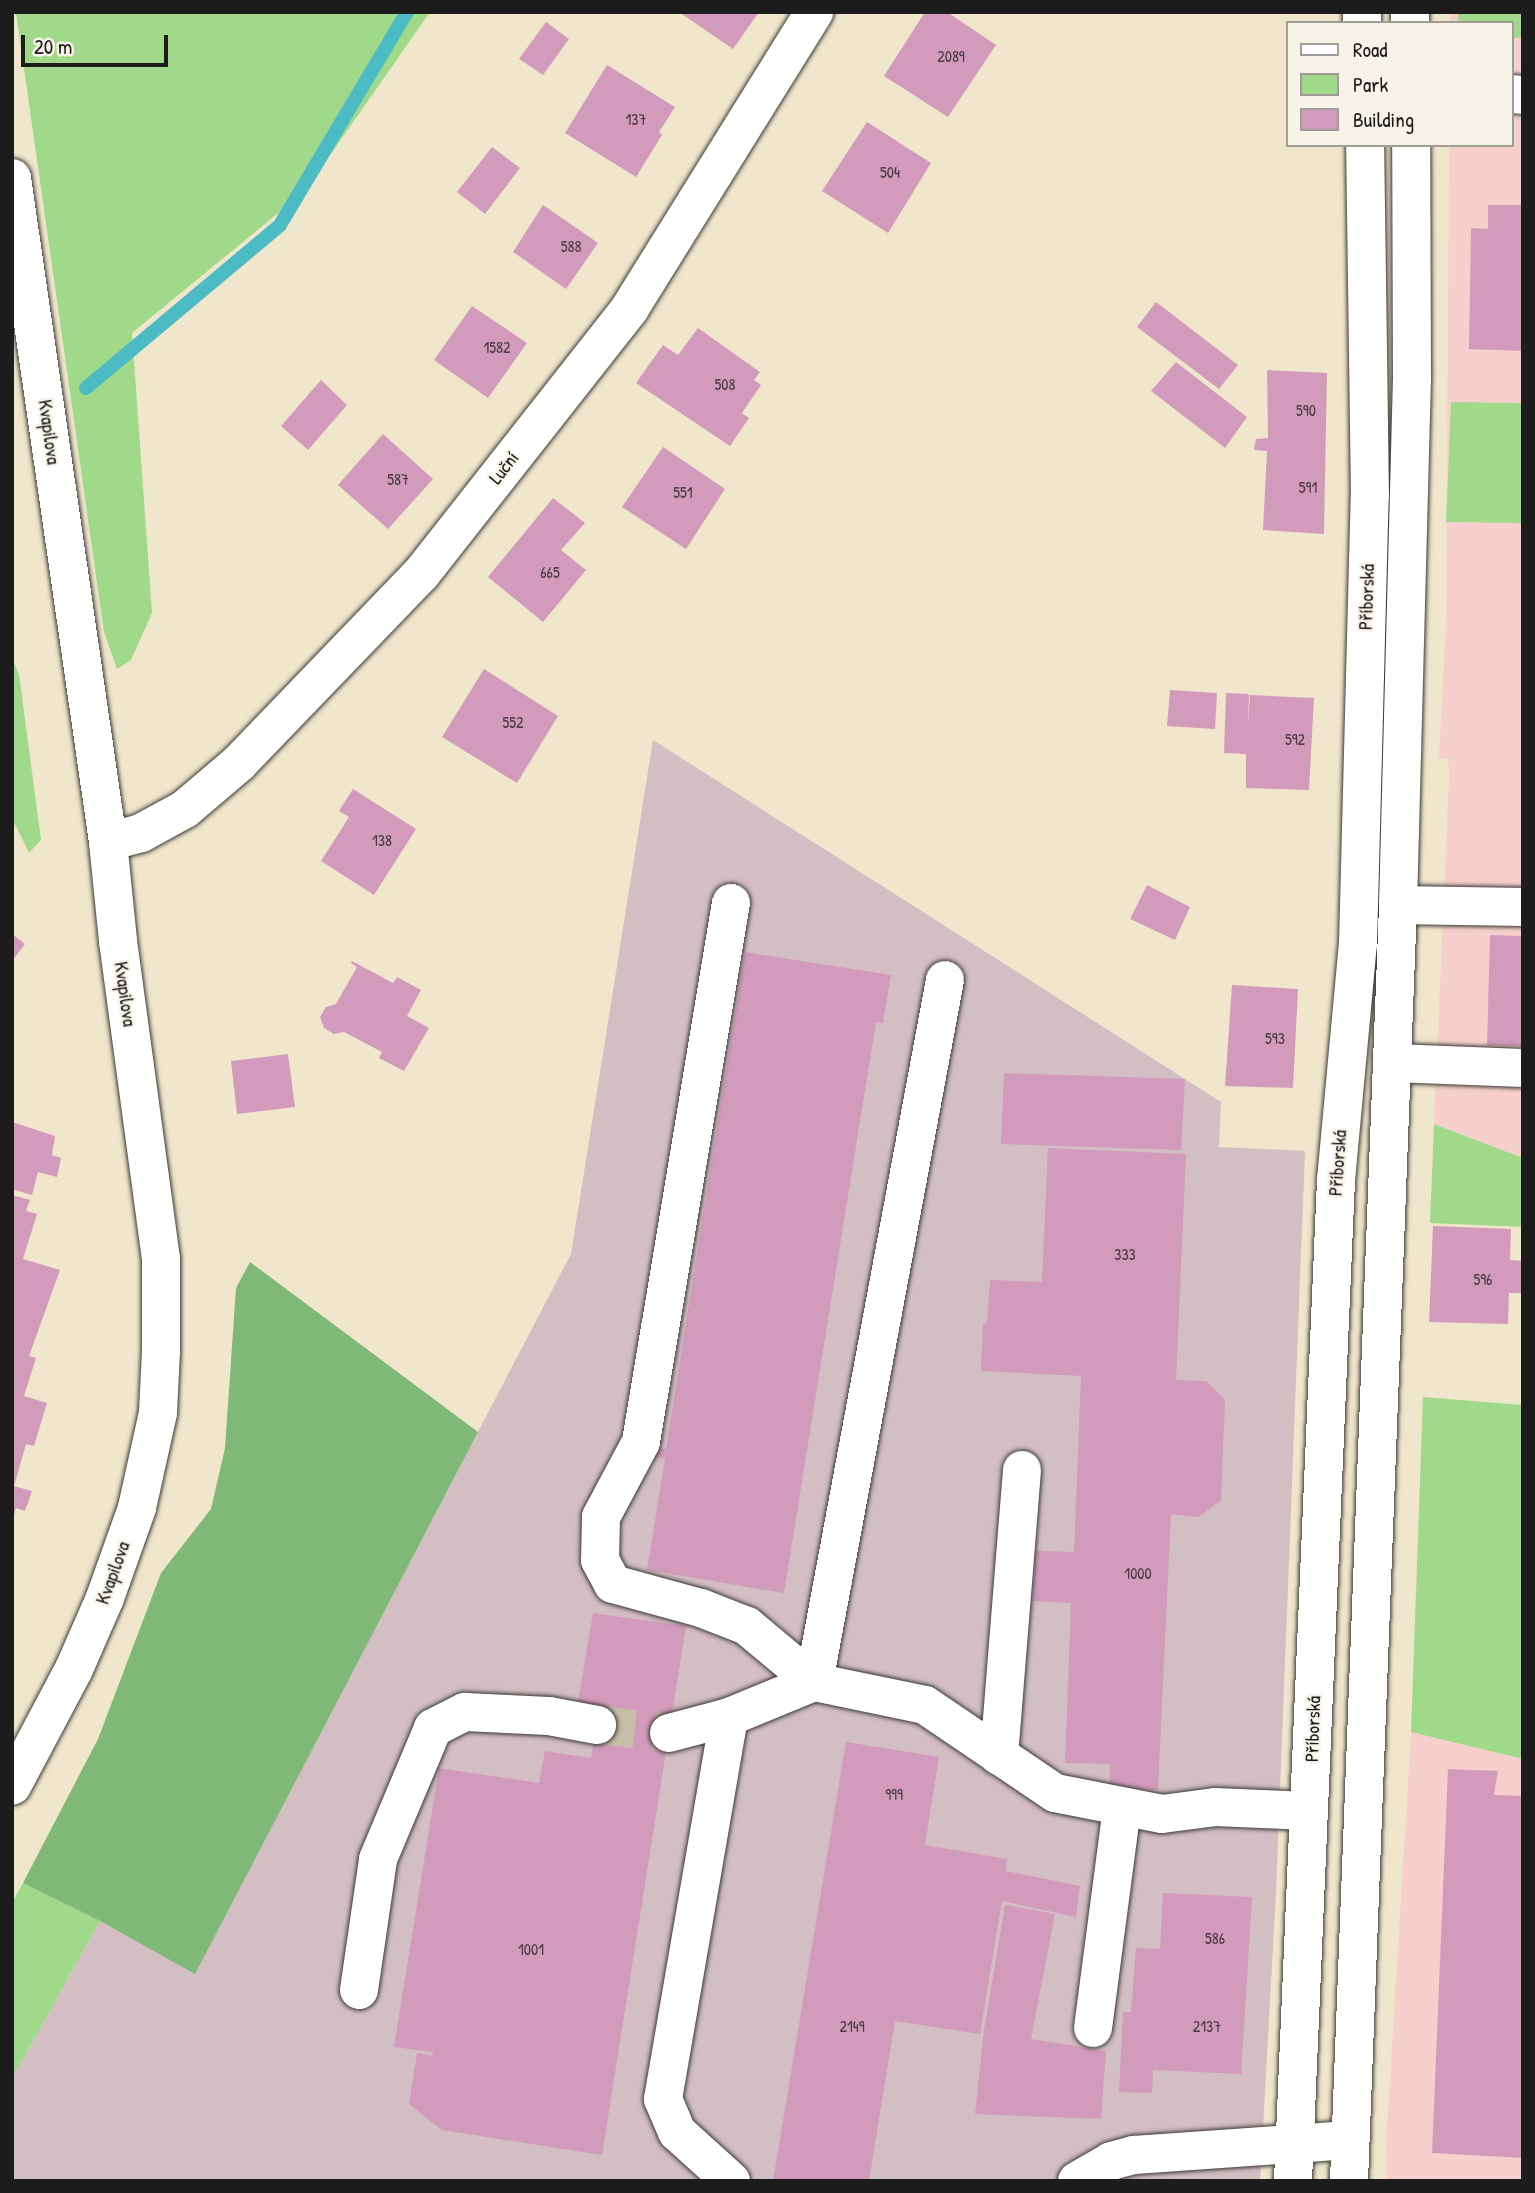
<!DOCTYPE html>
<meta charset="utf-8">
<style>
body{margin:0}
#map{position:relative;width:1535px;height:2193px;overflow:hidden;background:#f0e6cc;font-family:"Patrick Hand",sans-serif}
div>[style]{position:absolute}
.built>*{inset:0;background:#f7d0cd}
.industrial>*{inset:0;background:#d2bec3}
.green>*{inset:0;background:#a1d98b}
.forest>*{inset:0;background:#80b977}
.stream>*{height:14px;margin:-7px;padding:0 7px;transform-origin:7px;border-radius:7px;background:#4dbbc3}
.building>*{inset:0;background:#d29bbc}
.minor-tunnel>*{height:38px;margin-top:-19px;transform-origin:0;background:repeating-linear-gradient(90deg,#c6bea9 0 38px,transparent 0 57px)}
.roads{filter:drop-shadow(0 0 2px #3c3a36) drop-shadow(0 0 2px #3c3a36)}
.minor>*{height:38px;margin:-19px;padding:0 19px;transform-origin:19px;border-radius:19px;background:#fff}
.major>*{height:38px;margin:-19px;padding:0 19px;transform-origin:19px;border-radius:19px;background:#fff}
span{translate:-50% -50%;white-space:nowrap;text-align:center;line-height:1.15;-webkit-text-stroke:5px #f7f3e8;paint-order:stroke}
.number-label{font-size:16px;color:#4a3c44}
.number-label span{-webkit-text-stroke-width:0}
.street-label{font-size:19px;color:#1c1c1c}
.frame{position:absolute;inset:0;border:14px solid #1c1c1c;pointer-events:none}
.legend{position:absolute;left:1286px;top:21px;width:228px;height:126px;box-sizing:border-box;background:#f7f3e8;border:2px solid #9f9d96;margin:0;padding:9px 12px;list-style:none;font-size:21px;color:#1c1c1c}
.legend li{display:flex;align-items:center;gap:14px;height:35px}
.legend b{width:35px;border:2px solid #9f9d96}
.scale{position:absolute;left:21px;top:35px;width:147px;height:32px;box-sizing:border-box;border:4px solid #1c1c1c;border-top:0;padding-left:9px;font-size:21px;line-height:24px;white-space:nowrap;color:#1c1c1c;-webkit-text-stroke:5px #f7f3e8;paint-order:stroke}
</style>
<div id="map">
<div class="built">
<div style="clip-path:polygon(1450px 12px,1523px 12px,1523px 1158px,1434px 1124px,1449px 775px,1448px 759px,1439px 758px,1446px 621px,1449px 145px,1512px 145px,1512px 23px,1449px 23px)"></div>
<div style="clip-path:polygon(1411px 1732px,1523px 1759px,1523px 2181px,1387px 2181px,1386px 2144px)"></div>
</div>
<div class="industrial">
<div style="clip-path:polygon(653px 740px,1221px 1102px,1219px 1147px,1305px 1151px,1276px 1892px,1260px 2181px,12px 2181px,12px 2079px,100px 1921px,195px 1973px,571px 1254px)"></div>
</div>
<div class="green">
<div style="clip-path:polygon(16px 12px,430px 12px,305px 191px,132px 333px,152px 613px,131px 660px,117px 669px,104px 632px)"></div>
<div style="clip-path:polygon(1458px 12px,1523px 12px,1523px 38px,1512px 38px,1512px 23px,1458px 23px)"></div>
<div style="clip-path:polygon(1451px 402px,1523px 403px,1523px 523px,1446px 522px)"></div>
<div style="clip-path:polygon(12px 658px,19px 674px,41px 840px,29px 853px,12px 818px)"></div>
<div style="clip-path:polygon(1434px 1124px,1523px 1158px,1523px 1227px,1430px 1223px)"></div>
<div style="clip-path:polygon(1423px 1397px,1523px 1405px,1523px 1759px,1411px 1732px)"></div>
<div style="clip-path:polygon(23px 1883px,100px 1921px,12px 2079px,12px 1903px)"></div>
</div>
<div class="forest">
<div style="clip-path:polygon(250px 1262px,478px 1432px,195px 1974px,100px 1921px,23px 1883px,98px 1739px,161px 1573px,211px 1509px,225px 1448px,236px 1288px)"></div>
</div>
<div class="stream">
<div style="left:86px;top:388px;width:253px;rotate:-40deg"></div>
<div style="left:280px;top:225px;width:248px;rotate:-59.2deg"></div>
</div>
<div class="building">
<div style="clip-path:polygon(679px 12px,759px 12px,733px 49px)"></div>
<div style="clip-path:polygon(925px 12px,947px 12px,996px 45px,948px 117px,884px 76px)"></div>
<div style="clip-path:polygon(546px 22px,569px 39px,543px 75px,519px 59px)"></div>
<div style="clip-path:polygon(607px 65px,675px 107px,659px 132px,662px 135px,636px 177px,565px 133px)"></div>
<div style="clip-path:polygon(867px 122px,931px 163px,888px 233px,822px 191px)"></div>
<div style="clip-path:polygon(492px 147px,520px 168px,485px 214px,457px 192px)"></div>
<div style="clip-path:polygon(543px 205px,598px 243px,566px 289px,513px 252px)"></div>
<div style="clip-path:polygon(1488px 205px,1523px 205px,1523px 351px,1469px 349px,1471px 228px,1488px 229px)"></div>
<div style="clip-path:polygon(1156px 302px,1238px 365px,1219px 389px,1137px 327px)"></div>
<div style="clip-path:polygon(472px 306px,527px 343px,488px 398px,434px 360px)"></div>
<div style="clip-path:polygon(698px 328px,760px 372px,754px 380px,761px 385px,742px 413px,749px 418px,730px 446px,636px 383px,663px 345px,678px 355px)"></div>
<div style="clip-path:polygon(1176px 362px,1247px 417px,1225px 448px,1151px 391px)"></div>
<div style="clip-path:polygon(1267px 370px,1327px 373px,1324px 534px,1263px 530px,1267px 451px,1254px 450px,1256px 439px,1268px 438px)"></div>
<div style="clip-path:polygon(321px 380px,347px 405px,308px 450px,281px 426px)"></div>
<div style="clip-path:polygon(383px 434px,433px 479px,388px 529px,338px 485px)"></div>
<div style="clip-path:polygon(663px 447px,725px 489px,686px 549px,622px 507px)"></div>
<div style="clip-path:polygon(553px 498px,585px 523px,561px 550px,586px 570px,543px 622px,488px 577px)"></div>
<div style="clip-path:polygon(484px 669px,558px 716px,517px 783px,442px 737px)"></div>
<div style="clip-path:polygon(1170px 690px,1217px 693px,1215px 729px,1167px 726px)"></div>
<div style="clip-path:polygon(1226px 693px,1249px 694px,1248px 723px,1250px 695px,1314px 698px,1309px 790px,1246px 788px,1246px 754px,1224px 753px)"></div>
<div style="clip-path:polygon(353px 789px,416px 829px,374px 895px,321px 861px,349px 817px,339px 811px)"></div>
<div style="clip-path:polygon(1147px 885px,1190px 907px,1175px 940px,1130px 919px)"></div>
<div style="clip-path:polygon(12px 934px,25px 944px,12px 961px)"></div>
<div style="clip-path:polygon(1490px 935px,1523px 936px,1523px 1046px,1487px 1045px)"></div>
<div style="clip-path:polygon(745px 952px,891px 975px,883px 1023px,876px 1022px,784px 1593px,647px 1570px,665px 1459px,649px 1457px,650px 1447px,666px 1449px)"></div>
<div style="clip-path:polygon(352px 961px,393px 983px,397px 977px,421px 990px,407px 1016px,429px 1028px,404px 1071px,379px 1058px,382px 1052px,344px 1032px,334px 1034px,324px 1028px,320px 1017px,326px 1007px,336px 1004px,357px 967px,351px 963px)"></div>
<div style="clip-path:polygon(1232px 985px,1298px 989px,1293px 1088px,1225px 1086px)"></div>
<div style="clip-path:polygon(288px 1054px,295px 1107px,237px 1114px,231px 1061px)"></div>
<div style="clip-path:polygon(1004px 1073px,1185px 1079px,1181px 1150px,1001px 1144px)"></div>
<div style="clip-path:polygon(12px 1122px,55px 1136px,52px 1155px,61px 1158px,57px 1177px,38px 1172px,32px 1195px,12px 1189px)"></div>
<div style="clip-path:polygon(1048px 1148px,1186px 1154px,1176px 1380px,1206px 1381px,1225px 1400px,1221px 1500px,1199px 1517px,1171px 1514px,1158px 1790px,1109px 1787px,1110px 1764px,1065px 1763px,1071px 1603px,1033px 1601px,1036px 1551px,1074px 1552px,1081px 1376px,981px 1371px,983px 1324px,987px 1323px,990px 1280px,1042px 1282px)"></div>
<div style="clip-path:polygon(12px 1195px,30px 1200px,26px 1211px,37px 1214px,23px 1259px,60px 1270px,29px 1356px,36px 1358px,24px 1396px,47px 1403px,34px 1446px,26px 1444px,14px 1486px,32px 1491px,25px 1511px,16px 1508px,13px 1518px)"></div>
<div style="clip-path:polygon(1433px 1226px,1511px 1229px,1510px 1260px,1523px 1261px,1523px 1293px,1509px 1293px,1508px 1324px,1429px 1322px)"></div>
<div style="clip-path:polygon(593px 1613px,686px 1626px,602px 2155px,442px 2130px,409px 2104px,417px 2053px,432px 2056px,433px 2052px,394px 2047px,439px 1768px,539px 1783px,545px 1751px,591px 1758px,600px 1706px,578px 1702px)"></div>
<div style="clip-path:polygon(846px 1742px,939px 1757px,925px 1845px,1007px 1859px,1006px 1871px,1080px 1886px,1076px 1917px,1002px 1901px,980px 2034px,895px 2021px,869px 2181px,773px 2181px)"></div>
<div style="clip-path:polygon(1448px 1769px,1498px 1771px,1494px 1795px,1523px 1796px,1523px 2158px,1432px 2153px)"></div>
<div style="clip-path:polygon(1163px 1893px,1252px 1897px,1241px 2074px,1153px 2070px,1152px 2093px,1119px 2092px,1123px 2012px,1131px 2012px,1136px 1948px,1160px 1949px)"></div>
<div style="clip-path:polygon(1005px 1905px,1055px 1914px,1031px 2039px,1106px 2051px,1101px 2119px,975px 2114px,984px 2030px)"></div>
</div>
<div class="minor-tunnel">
<div style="left:597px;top:1725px;width:72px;rotate:6.3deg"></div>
</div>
<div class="roads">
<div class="minor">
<div style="left:1512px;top:94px;width:11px;rotate:5deg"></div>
<div style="left:12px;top:178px;width:671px;rotate:81.77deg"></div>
<div style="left:108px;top:842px;width:100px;rotate:84.2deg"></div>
<div style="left:118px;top:941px;width:321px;rotate:82.3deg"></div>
<div style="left:161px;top:1259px;width:92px;rotate:90deg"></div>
<div style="left:161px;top:1351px;width:62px;rotate:92.8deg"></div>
<div style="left:158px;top:1413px;width:97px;rotate:102.5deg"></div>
<div style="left:137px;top:1508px;width:96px;rotate:109.6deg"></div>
<div style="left:105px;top:1598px;width:77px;rotate:113.6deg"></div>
<div style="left:74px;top:1669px;width:132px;rotate:117.9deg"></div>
<div style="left:108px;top:842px;width:34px;rotate:-15deg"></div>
<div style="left:141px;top:833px;width:50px;rotate:-28.6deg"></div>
<div style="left:185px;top:809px;width:71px;rotate:-40.4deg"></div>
<div style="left:239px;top:763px;width:262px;rotate:-46.1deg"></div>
<div style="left:421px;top:574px;width:338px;rotate:-51.8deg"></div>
<div style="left:630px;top:308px;width:349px;rotate:-58.1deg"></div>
<div style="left:731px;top:903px;width:546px;rotate:99.48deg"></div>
<div style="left:641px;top:1442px;width:85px;rotate:118.1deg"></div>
<div style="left:601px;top:1517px;width:43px;rotate:91.3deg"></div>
<div style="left:600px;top:1560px;width:27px;rotate:62deg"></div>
<div style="left:613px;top:1584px;width:91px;rotate:15.3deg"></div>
<div style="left:701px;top:1608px;width:49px;rotate:21.4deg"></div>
<div style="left:747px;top:1626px;width:87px;rotate:39.9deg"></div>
<div style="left:814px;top:1682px;width:714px;rotate:-79.43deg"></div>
<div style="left:1398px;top:905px;width:125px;rotate:0.9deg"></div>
<div style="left:1393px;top:1063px;width:130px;rotate:2.2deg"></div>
<div style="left:729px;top:1717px;width:388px;rotate:99.8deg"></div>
<div style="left:663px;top:2099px;width:36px;rotate:67deg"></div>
<div style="left:677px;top:2132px;width:73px;rotate:42.2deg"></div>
<div style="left:669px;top:1733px;width:62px;rotate:-14.9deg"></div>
<div style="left:729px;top:1717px;width:92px;rotate:-22.4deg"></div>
<div style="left:814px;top:1682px;width:113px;rotate:11.7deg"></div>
<div style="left:925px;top:1705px;width:157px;rotate:34.1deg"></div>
<div style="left:1055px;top:1793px;width:109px;rotate:11.1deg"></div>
<div style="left:1162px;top:1814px;width:53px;rotate:-7.5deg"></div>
<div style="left:1215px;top:1807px;width:94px;rotate:2.4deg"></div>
<div style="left:999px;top:1756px;width:287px;rotate:-85.4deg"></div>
<div style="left:359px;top:1990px;width:132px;rotate:-81.7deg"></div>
<div style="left:378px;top:1859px;width:142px;rotate:-67.2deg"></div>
<div style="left:433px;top:1728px;width:36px;rotate:-27deg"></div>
<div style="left:465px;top:1712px;width:84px;rotate:2.7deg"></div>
<div style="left:549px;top:1716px;width:49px;rotate:10.6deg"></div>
<div style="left:1093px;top:2028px;width:223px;rotate:-82.5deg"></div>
<div style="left:1077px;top:2181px;width:39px;rotate:-30deg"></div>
<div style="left:1111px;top:2161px;width:24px;rotate:-15deg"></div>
<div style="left:1134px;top:2155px;width:216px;rotate:-4deg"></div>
</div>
<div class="major">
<div style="left:1362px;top:12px;width:11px;rotate:90deg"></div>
<div style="left:1410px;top:12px;width:11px;rotate:90deg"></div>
<div style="left:1293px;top:2181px;width:1002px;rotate:-87.54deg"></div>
<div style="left:1336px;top:1180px;width:237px;rotate:-84.7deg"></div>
<div style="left:1358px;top:944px;width:448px;rotate:-88.5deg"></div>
<div style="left:1370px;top:496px;width:351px;rotate:-90.8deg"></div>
<div style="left:1349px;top:2181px;width:1277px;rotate:-87.8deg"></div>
<div style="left:1398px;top:905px;width:526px;rotate:-88.48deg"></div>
<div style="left:1412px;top:379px;width:234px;rotate:-90.2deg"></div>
</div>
</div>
<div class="number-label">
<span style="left:951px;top:56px">2089</span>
<span style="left:636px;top:119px">137</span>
<span style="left:890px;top:172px">504</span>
<span style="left:571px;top:246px">588</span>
<span style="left:497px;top:347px">1582</span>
<span style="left:725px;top:384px">508</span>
<span style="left:1306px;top:410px">590</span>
<span style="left:398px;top:479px">587</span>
<span style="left:1308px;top:487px">591</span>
<span style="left:683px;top:492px">551</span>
<span style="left:550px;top:572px">665</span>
<span style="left:513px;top:722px">552</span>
<span style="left:1295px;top:739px">592</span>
<span style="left:382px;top:840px">138</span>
<span style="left:1275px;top:1038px">593</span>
<span style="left:1125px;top:1254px">333</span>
<span style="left:1483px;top:1279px">596</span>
<span style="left:1138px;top:1573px">1000</span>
<span style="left:894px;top:1794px">999</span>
<span style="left:1215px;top:1938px">586</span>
<span style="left:531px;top:1949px">1001</span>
<span style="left:852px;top:2026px">2149</span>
<span style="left:1207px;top:2026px">2137</span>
</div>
<div class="street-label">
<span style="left:49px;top:432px;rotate:82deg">Kvapilova</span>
<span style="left:504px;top:468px;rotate:-52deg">Luční</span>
<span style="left:1367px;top:597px;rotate:-88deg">Příborská</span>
<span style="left:125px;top:994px;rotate:82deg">Kvapilova</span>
<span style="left:1338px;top:1163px;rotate:-86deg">Příborská</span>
<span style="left:113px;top:1573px;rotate:-70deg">Kvapilova</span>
<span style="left:1313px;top:1729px;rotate:-88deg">Příborská</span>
</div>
<div class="frame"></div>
<ul class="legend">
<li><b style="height:9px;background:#fff"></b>Road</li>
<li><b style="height:19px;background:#a1d98b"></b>Park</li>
<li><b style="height:19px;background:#d29bbc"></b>Building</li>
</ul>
<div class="scale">20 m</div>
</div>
